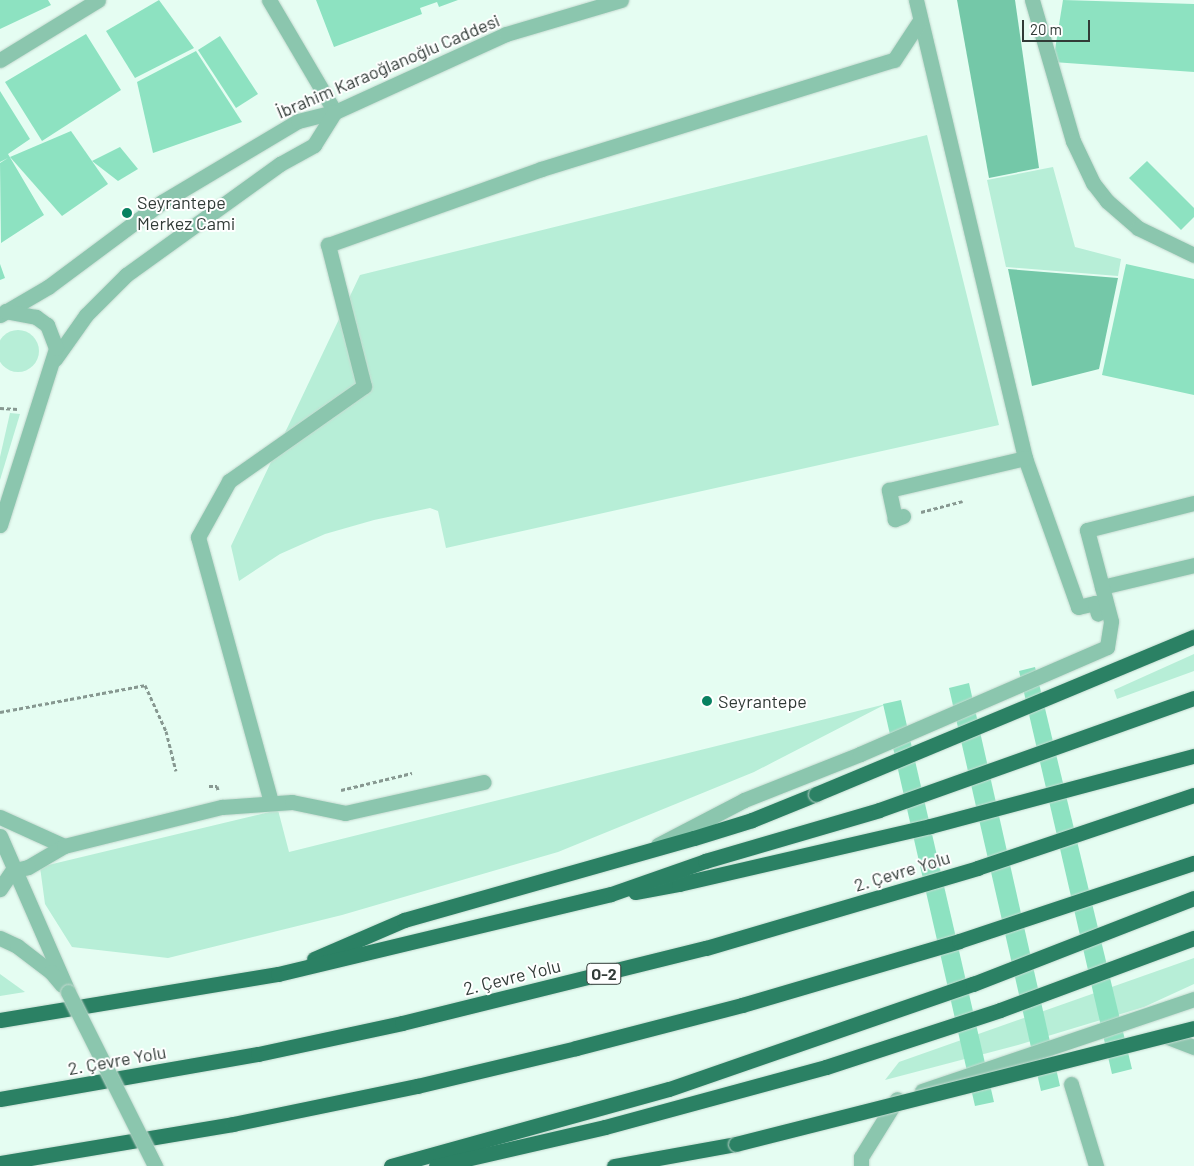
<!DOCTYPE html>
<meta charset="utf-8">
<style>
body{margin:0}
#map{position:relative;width:1194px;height:1166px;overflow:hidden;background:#e5fdf2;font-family:Barlow,sans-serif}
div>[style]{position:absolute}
.green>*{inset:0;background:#b7eed7}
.round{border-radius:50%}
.forest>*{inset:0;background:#74c8a8}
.building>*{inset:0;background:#8de2c1}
.path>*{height:3px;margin-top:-1.5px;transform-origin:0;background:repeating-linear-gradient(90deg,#879891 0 4px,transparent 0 6.5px)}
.roads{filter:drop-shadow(0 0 1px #c5dad0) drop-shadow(0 0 1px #c5dad0)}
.minor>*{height:15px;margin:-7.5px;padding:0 7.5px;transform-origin:7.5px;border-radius:7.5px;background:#8bc6ae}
.highway>*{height:15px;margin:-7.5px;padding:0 7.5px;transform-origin:7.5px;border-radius:7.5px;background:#2b8164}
.bridges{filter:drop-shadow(0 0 1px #c5dad0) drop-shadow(0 0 1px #c5dad0)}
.minor-bridge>*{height:15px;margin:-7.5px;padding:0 7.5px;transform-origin:7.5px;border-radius:7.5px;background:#8bc6ae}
.highway-bridge>*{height:15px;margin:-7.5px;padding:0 7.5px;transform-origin:7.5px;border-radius:7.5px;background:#2b8164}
.dots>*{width:14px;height:14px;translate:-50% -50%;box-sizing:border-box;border:2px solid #fff;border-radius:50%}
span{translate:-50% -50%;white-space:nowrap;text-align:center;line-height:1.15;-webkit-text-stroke:4px #fff;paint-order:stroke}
.shield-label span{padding:1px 4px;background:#fff;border:1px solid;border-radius:4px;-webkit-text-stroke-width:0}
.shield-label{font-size:16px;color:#313b37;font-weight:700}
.street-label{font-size:18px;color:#313b37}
.poi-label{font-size:18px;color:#313b37}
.left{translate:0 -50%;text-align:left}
.scale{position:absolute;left:1022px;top:20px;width:68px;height:22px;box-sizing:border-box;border:2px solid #313b37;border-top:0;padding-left:6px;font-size:15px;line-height:18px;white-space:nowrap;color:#313b37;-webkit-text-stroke:4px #fff;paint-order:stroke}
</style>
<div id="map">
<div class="green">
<div style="clip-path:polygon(927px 135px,999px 425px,446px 548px,438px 511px,430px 508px,374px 520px,325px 534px,280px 554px,239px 581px,231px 546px,360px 275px)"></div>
<div style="clip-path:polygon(1053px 167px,1075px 247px,1121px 259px,1118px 276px,1006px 267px,987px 180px)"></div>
<div class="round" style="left:-3px;top:330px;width:42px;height:42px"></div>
<div style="clip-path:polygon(10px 413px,20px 414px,0 480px,0 457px)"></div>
<div style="clip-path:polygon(1194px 654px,1194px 671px,1117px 699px,1114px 690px)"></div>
<div style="clip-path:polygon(886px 704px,754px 772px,558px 852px,342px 915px,168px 958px,72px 947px,45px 904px,40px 867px,278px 810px,289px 852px)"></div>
<div style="clip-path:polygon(1194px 958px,1194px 984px,1144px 1007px,1018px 1045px,885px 1080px,899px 1062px)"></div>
<div style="clip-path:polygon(0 974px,25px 992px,0 996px)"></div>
</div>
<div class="forest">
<div style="clip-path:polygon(957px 0,1015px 0,1039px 168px,989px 178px)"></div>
<div style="clip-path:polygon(1008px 269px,1118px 278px,1099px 369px,1032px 386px)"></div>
</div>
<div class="building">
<div style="clip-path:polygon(0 0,48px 0,51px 5px,0 29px)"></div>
<div style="clip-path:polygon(159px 0,194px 48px,135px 78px,106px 31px)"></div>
<div style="clip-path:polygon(316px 0,458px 0,439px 7px,437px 2px,420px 8px,422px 14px,334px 47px)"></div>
<div style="clip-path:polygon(1063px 0,1194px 4px,1194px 72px,1053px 62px)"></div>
<div style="clip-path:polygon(86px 34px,121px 90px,42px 141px,5px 82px)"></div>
<div style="clip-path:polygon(220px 36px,258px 94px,236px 108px,198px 50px)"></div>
<div style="clip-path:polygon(196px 51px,242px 122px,153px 153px,137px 82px)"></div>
<div style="clip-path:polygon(0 91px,30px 139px,8px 154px,44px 215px,1px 243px,0 163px,8px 158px,0 162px)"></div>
<div style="clip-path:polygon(71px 131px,108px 184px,62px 216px,10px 157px)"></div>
<div style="clip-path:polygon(120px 147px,138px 169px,118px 181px,92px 161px)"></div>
<div style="clip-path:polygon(1147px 161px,1194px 208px,1194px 217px,1181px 230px,1129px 178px)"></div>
<div style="clip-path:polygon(0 264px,5px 278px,0 280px)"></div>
<div style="clip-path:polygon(1126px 264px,1194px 279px,1194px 395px,1102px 375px)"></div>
<div style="clip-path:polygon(1035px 667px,1132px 1069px,1112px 1074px,1019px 671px)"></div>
<div style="clip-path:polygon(969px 683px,1060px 1086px,1041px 1091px,949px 688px)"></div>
<div style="clip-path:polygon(901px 700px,994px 1102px,975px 1106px,883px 704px)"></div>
</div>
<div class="path">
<div style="left:0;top:408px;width:18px;rotate:3deg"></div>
<div style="left:921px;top:512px;width:43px;rotate:-14.7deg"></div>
<div style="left:0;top:712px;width:147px;rotate:-10.5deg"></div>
<div style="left:145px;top:685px;width:51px;rotate:65.5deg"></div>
<div style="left:166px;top:731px;width:41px;rotate:76deg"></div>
<div style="left:209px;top:786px;width:8px"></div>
<div style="left:217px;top:786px;width:4px;rotate:76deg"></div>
<div style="left:341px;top:790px;width:73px;rotate:-13.5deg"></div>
</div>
<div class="roads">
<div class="minor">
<div style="left:269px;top:0;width:130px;rotate:59.5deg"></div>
<div style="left:916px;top:0;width:471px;rotate:76.6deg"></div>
<div style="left:1025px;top:458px;width:158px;rotate:70.4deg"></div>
<div style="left:1078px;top:607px;width:17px;rotate:-13deg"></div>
<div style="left:1095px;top:603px;width:11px;rotate:75deg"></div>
<div style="left:1032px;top:0;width:147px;rotate:73.8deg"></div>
<div style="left:1073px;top:141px;width:47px;rotate:64.5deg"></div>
<div style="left:1093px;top:183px;width:23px;rotate:52deg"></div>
<div style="left:1107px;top:201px;width:41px;rotate:41.1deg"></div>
<div style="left:1138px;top:228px;width:62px;rotate:25.7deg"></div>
<div style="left:0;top:60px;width:115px;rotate:-31.5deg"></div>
<div style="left:0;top:315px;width:56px;rotate:-30.3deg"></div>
<div style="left:48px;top:287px;width:142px;rotate:-36.7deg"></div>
<div style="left:162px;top:202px;width:158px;rotate:-30.8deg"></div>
<div style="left:298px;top:121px;width:38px;rotate:-14deg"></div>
<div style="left:335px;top:112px;width:188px;rotate:-24.5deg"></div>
<div style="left:506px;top:34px;width:120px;rotate:-16.5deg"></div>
<div style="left:55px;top:359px;width:54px;rotate:-54.8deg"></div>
<div style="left:86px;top:315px;width:57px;rotate:-45deg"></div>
<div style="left:126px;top:275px;width:190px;rotate:-35.8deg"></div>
<div style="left:280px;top:164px;width:39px;rotate:-29deg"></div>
<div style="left:314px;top:145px;width:39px;rotate:-58deg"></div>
<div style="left:903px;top:516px;width:9px;rotate:159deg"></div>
<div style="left:895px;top:519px;width:30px;rotate:-102deg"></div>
<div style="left:889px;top:490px;width:140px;rotate:-13.2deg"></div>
<div style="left:0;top:525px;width:186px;rotate:-72.4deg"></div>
<div style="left:56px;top:348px;width:25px;rotate:-111deg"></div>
<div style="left:47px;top:325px;width:14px;rotate:-144deg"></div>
<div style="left:36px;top:317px;width:31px;rotate:-169deg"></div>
<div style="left:1102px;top:587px;width:95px;rotate:-13.4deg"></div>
<div style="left:271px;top:802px;width:275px;rotate:-105.4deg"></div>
<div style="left:198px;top:537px;width:64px;rotate:-61deg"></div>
<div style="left:229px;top:481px;width:165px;rotate:-35.1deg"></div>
<div style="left:364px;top:386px;width:146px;rotate:-104.3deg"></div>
<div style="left:328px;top:245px;width:226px;rotate:-19.6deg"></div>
<div style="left:541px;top:169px;width:369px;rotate:-17.2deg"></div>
<div style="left:894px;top:60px;width:45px;rotate:-56.7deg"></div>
<div style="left:0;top:817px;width:70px;rotate:24.4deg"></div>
<div style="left:64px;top:846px;width:42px;rotate:149.7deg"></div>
<div style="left:28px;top:867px;width:16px;rotate:166deg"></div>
<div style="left:12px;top:871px;width:22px;rotate:124deg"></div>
<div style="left:0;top:836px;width:170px;rotate:66.4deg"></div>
<div style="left:658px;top:845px;width:97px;rotate:-27.6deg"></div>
<div style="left:744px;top:800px;width:125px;rotate:-21.6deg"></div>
<div style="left:860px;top:754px;width:269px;rotate:-23.4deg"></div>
<div style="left:1107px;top:647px;width:26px;rotate:-81deg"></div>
<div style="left:1111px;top:621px;width:94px;rotate:-104.8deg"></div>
<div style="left:1087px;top:530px;width:110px;rotate:-14.2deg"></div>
<div style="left:64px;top:846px;width:163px;rotate:-13.9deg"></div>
<div style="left:222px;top:807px;width:70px;rotate:-4.1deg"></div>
<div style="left:292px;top:802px;width:54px;rotate:11.7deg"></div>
<div style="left:345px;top:813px;width:142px;rotate:-12.6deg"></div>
<div style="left:0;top:938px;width:19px;rotate:25deg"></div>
<div style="left:17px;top:946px;width:43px;rotate:37.4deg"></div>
<div style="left:51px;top:972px;width:17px;rotate:50deg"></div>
<div style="left:1165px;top:1036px;width:31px;rotate:21deg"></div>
<div style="left:1071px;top:1084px;width:86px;rotate:73deg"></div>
<div style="left:922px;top:1091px;width:287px;rotate:-18.7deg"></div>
<div style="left:861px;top:1166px;width:9px;rotate:-90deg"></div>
<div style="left:861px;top:1157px;width:68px;rotate:-58.2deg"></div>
</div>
<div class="highway">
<div style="left:635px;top:892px;width:45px;rotate:-10.3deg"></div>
<div style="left:679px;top:884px;width:258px;rotate:-13deg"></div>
<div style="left:930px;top:826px;width:273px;rotate:-14.9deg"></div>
<div style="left:314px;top:959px;width:98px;rotate:-23.4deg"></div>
<div style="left:404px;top:920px;width:301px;rotate:-15.8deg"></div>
<div style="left:694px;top:838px;width:61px;rotate:-17.2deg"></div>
<div style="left:752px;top:820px;width:69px;rotate:-22.1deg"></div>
<div style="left:0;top:1020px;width:282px;rotate:-9.4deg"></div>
<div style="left:278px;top:974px;width:342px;rotate:-13.5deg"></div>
<div style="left:611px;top:894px;width:100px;rotate:-19.3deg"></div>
<div style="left:705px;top:861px;width:181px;rotate:-16.3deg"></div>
<div style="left:879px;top:810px;width:334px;rotate:-19.6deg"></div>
<div style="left:0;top:1099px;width:262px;rotate:-9.9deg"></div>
<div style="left:258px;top:1054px;width:147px;rotate:-12.1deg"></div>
<div style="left:402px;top:1023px;width:313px;rotate:-13.9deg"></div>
<div style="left:706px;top:948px;width:283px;rotate:-16.4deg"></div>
<div style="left:977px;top:868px;width:229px;rotate:-18.6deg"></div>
<div style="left:0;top:1163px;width:236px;rotate:-9.5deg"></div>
<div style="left:233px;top:1124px;width:188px;rotate:-11.7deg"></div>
<div style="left:417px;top:1086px;width:163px;rotate:-13.4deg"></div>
<div style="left:576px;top:1048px;width:171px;rotate:-14.5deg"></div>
<div style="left:742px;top:1005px;width:226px;rotate:-16.4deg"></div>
<div style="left:959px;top:941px;width:248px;rotate:-18.4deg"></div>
<div style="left:391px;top:1166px;width:288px;rotate:-15.5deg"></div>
<div style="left:669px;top:1089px;width:322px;rotate:-19.1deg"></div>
<div style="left:973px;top:984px;width:237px;rotate:-21.3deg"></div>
<div style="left:436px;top:1166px;width:173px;rotate:-13deg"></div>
<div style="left:605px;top:1127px;width:229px;rotate:-15.2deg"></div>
<div style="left:826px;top:1067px;width:183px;rotate:-18.1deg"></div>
<div style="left:1000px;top:1010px;width:207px;rotate:-20.4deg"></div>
<div style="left:614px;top:1166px;width:124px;rotate:-10.2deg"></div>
</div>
</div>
<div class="bridges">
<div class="minor-bridge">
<div style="left:68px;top:992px;width:195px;rotate:63.4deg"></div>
</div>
<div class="highway-bridge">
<div style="left:816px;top:794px;width:409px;rotate:-22.6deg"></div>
<div style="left:736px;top:1144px;width:472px;rotate:-14.2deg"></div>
</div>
</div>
<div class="dots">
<div style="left:127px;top:213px;background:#088161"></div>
<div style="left:707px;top:701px;background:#088161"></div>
</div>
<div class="shield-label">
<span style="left:604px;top:974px">O-2</span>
</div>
<div class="street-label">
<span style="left:388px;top:66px;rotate:-23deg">İbrahim Karaoğlanoğlu Caddesi</span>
<span style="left:902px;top:871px;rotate:-17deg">2. Çevre Yolu</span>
<span style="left:512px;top:977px;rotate:-14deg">2. Çevre Yolu</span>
<span style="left:117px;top:1060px;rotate:-10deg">2. Çevre Yolu</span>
</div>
<div class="poi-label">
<span class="left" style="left:137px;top:213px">Seyrantepe<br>Merkez Cami</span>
<span class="left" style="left:718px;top:701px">Seyrantepe</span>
</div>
<div class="scale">20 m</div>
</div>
